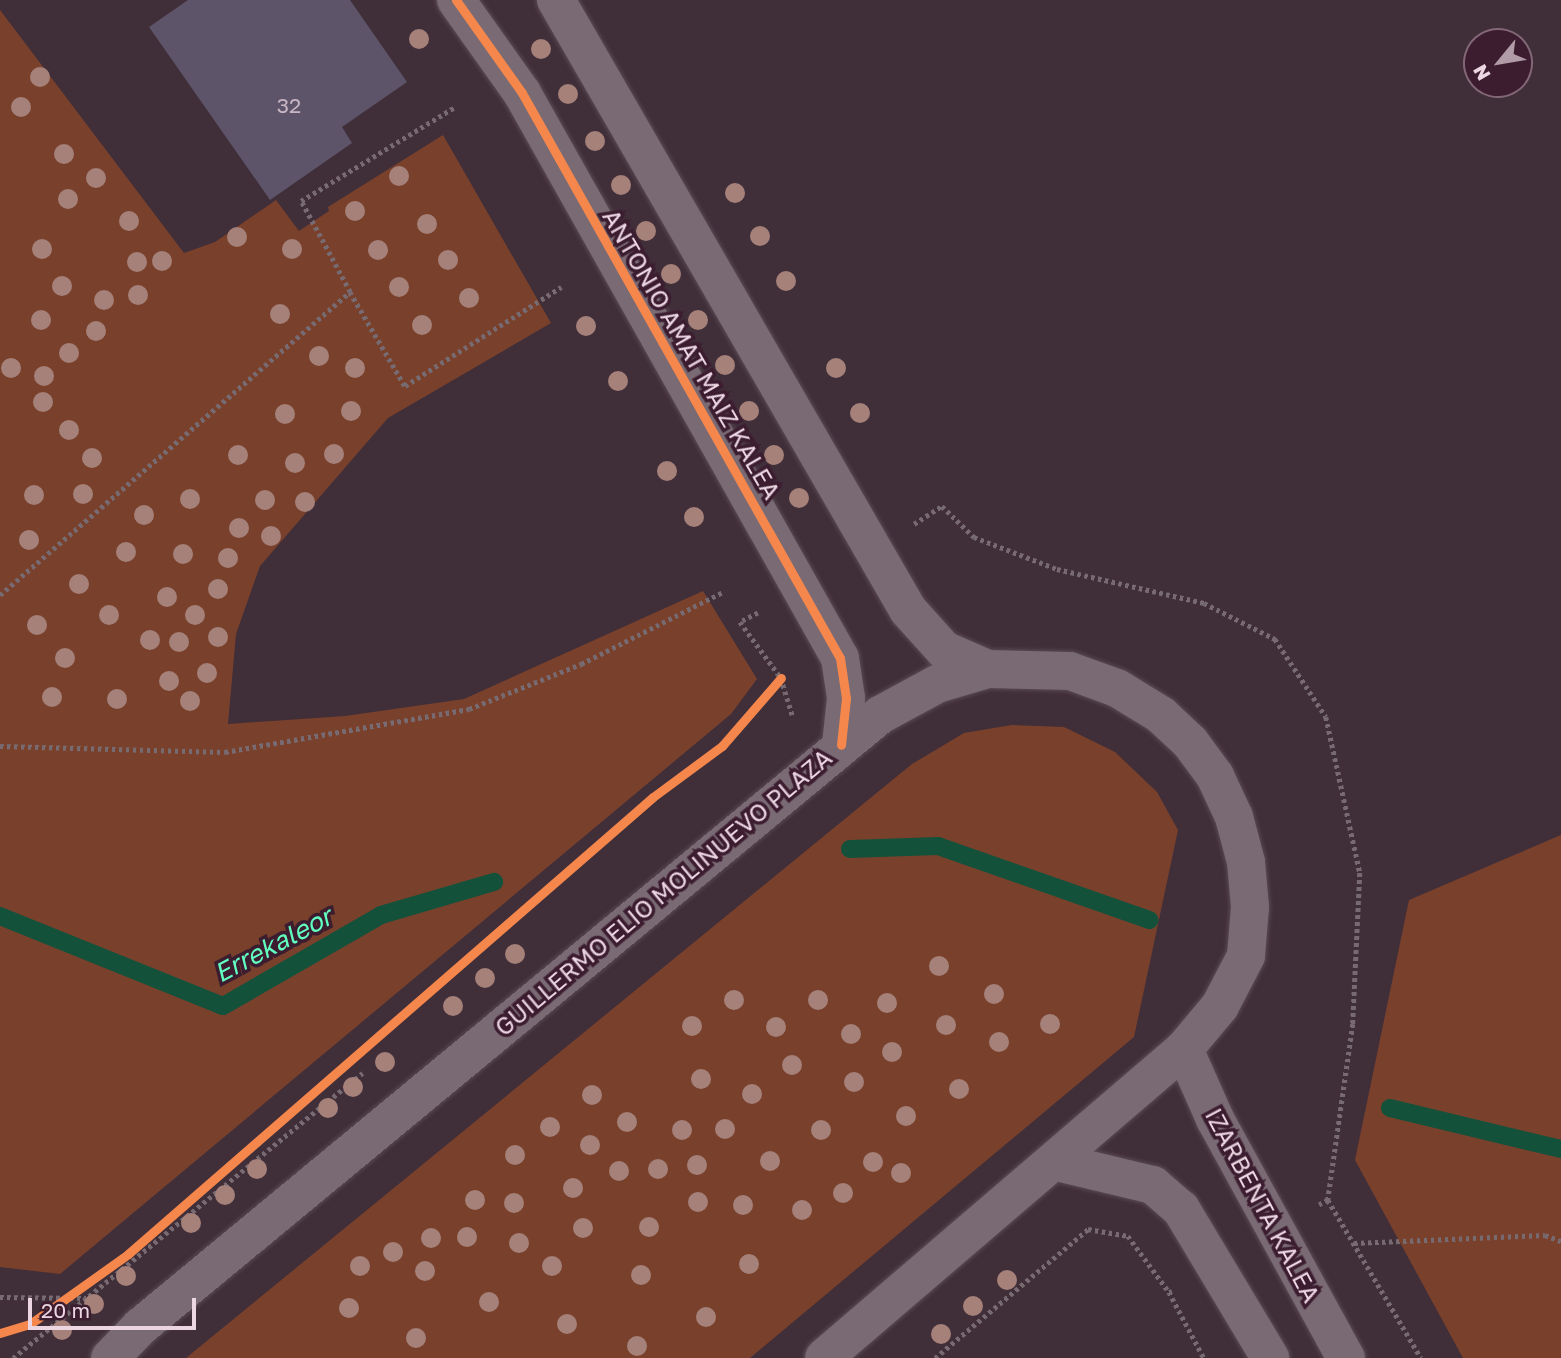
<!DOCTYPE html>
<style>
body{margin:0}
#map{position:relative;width:1561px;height:1358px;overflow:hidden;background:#402e39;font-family:"Golos Text",sans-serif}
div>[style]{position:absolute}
.green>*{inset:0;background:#79412c}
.stream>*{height:18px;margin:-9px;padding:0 9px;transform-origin:9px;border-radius:9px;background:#14513b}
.building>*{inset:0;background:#5d5469}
.path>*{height:4.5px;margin-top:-2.25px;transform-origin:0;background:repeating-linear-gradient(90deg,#776a71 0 3.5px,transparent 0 7px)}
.roads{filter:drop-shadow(0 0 2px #594a52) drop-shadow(0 0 2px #594a52)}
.street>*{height:38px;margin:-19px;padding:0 19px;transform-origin:19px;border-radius:19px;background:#796a73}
.secondary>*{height:38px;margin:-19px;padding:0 19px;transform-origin:19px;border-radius:19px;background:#796a73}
.cycleway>*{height:9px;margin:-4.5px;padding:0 4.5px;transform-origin:4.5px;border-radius:4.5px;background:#f5874c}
.trees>*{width:20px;height:20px;margin:-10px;border-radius:50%;background:#a5817a}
span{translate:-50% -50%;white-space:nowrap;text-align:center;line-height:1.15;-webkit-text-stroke:7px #3c1d30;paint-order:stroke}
.number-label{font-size:21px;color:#c8b6c4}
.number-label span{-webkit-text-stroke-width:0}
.street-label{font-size:24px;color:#ecd6e2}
.water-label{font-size:26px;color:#61ffc0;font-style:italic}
.north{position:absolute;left:1463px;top:28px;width:70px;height:70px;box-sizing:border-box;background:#3c1d30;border:2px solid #826777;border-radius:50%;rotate:240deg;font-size:19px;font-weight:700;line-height:28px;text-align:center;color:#ecd6e2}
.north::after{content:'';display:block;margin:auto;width:24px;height:32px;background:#b09ba7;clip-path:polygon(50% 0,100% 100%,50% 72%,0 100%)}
.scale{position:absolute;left:28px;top:1298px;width:168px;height:32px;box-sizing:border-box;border:4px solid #ecd6e2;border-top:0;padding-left:9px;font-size:21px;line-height:24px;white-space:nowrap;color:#ecd6e2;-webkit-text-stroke:5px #3c1d30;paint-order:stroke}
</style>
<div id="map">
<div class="green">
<div style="clip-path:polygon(0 10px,184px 253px,215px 242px,276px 200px,299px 231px,329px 211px,328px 207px,443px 135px,551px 323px,388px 418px,260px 566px,236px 634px,228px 724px,345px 716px,464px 699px,703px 591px,757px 679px,731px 714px,60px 1274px,0 1267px)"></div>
<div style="clip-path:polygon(1012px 725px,1064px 727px,1115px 752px,1157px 792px,1178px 830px,1134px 1037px,750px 1358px,186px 1358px,912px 764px,964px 733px)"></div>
<div style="clip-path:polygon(1561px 835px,1561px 1358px,1463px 1358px,1355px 1160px,1409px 900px)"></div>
</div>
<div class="stream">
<div style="left:850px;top:849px;width:88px;rotate:-2deg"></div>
<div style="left:938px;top:846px;width:224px;rotate:19.3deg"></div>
<div style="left:0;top:916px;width:240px;rotate:22deg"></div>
<div style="left:223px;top:1006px;width:182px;rotate:-29.9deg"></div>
<div style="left:381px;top:915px;width:118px;rotate:-16.3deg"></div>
<div style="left:1390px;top:1108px;width:176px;rotate:13.5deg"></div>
</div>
<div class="building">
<div style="clip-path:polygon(188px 0,350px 0,407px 82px,342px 127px,352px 143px,270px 200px,149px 27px)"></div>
</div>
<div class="path">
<div style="left:350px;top:292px;width:109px;rotate:59.7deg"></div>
<div style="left:405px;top:386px;width:185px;rotate:-32.4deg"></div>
<div style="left:914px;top:524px;width:33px;rotate:-33deg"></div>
<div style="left:942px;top:506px;width:45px;rotate:44.1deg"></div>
<div style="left:974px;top:537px;width:89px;rotate:21.1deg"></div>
<div style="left:1057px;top:569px;width:151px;rotate:13deg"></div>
<div style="left:1204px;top:603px;width:80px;rotate:26.9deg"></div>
<div style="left:1275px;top:639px;width:93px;rotate:56.8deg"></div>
<div style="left:1326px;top:717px;width:160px;rotate:77.7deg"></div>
<div style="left:1360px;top:873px;width:151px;rotate:92.7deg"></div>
<div style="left:1353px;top:1024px;width:178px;rotate:98.1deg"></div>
<div style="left:1328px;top:1200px;width:10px;rotate:151deg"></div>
<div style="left:0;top:595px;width:463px;rotate:-40.9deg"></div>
<div style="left:350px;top:292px;width:103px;rotate:-118.3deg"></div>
<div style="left:301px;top:201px;width:180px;rotate:-31.4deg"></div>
<div style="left:758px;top:613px;width:20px;rotate:153deg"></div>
<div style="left:740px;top:622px;width:69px;rotate:53.8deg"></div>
<div style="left:781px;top:678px;width:39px;rotate:73deg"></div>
<div style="left:0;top:746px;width:225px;rotate:1.5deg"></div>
<div style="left:225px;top:752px;width:248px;rotate:-10deg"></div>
<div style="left:469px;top:709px;width:121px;rotate:-21.9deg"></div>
<div style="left:581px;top:664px;width:161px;rotate:-26.9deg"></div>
<div style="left:1328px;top:1200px;width:183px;rotate:59.5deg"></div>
<div style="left:1354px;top:1243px;width:191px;rotate:-2.4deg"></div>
<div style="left:1545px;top:1235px;width:17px;rotate:21deg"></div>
<div style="left:1169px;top:1292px;width:75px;rotate:62.1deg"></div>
<div style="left:0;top:1297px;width:86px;rotate:0.7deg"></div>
<div style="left:13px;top:1358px;width:451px;rotate:-39.2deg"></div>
<div style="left:935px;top:1358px;width:200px;rotate:-40.1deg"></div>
<div style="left:1088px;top:1229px;width:41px;rotate:9.9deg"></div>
<div style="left:1128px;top:1236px;width:69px;rotate:53.8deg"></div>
<div style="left:1169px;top:1292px;width:3px;rotate:-18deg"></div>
</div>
<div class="roads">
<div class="street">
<div style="left:456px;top:0;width:114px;rotate:54.6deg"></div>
<div style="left:522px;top:93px;width:648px;rotate:60.63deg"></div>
<div style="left:840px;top:658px;width:40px;rotate:81.5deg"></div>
<div style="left:846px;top:698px;width:47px;rotate:96.1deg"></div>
<div style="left:556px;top:0;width:704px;rotate:60.01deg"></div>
<div style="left:908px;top:610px;width:54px;rotate:48deg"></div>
<div style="left:944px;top:650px;width:48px;rotate:23.4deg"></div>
</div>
<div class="secondary">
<div style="left:1184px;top:1049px;width:77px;rotate:66.1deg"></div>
<div style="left:1215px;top:1119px;width:273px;rotate:61.3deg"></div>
<div style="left:1057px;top:1162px;width:99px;rotate:13.5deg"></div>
<div style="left:1153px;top:1185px;width:37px;rotate:41deg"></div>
<div style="left:1181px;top:1209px;width:174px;rotate:59.1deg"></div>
<div style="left:110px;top:1358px;width:43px;rotate:-45.9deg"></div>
<div style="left:140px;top:1327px;width:960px;rotate:-39.59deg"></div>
<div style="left:880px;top:715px;width:65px;rotate:-28.5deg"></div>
<div style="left:937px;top:684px;width:53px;rotate:-16.4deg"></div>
<div style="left:988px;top:669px;width:82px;rotate:1.4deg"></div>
<div style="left:1070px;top:671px;width:50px;rotate:19.9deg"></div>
<div style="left:1117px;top:688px;width:52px;rotate:31.5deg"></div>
<div style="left:1161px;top:715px;width:40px;rotate:43deg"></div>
<div style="left:1190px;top:742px;width:42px;rotate:53.7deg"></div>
<div style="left:1215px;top:776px;width:45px;rotate:65.1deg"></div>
<div style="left:1234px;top:817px;width:47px;rotate:75.1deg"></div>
<div style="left:1246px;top:862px;width:45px;rotate:84.9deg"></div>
<div style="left:1250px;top:907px;width:49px;rotate:94.7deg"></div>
<div style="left:1246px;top:956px;width:56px;rotate:117.5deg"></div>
<div style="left:1220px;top:1006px;width:56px;rotate:129.9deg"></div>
<div style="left:1184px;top:1049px;width:474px;rotate:139.4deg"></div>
</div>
</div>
<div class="cycleway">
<div style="left:456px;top:0;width:114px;rotate:54.6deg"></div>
<div style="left:522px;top:93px;width:648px;rotate:60.63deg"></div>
<div style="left:840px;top:658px;width:40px;rotate:81.5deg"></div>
<div style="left:846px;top:698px;width:47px;rotate:96.1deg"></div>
<div style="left:0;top:1333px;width:31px;rotate:-17deg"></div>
<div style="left:30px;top:1324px;width:120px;rotate:-35.5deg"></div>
<div style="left:128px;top:1254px;width:696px;rotate:-41.04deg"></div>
<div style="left:653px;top:797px;width:86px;rotate:-36.5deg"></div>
<div style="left:722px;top:746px;width:90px;rotate:-49.1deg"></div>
</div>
<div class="trees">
<div style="left:419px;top:39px"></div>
<div style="left:541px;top:49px"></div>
<div style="left:40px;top:77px"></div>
<div style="left:568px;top:94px"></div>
<div style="left:21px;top:107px"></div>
<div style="left:595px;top:141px"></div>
<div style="left:64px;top:154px"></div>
<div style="left:399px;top:176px"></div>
<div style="left:96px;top:178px"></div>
<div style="left:621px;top:185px"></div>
<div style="left:735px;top:193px"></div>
<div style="left:68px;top:199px"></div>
<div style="left:355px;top:211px"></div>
<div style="left:129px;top:221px"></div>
<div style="left:427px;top:224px"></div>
<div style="left:646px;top:231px"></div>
<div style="left:760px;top:236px"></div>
<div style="left:237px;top:237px"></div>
<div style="left:42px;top:249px"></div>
<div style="left:292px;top:249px"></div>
<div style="left:378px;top:250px"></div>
<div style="left:448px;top:260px"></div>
<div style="left:162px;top:261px"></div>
<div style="left:137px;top:262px"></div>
<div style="left:671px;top:274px"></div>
<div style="left:786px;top:281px"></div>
<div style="left:62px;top:286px"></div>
<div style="left:399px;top:287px"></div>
<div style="left:138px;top:295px"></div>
<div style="left:469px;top:298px"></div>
<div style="left:104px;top:300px"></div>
<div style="left:280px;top:314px"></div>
<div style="left:41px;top:320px"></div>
<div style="left:698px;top:320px"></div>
<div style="left:422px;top:325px"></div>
<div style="left:586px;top:326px"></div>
<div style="left:96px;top:331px"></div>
<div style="left:69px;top:353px"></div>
<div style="left:319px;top:356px"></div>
<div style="left:725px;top:365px"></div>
<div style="left:11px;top:368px"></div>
<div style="left:355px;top:368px"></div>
<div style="left:836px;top:368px"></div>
<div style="left:44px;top:376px"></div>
<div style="left:618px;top:381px"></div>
<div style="left:43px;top:402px"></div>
<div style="left:351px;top:411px"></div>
<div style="left:749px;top:411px"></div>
<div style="left:860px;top:413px"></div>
<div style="left:285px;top:414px"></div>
<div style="left:69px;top:430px"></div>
<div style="left:334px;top:454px"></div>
<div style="left:238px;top:455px"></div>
<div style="left:774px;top:455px"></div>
<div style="left:92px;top:458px"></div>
<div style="left:295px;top:463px"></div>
<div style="left:667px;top:471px"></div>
<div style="left:83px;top:494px"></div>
<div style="left:34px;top:495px"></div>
<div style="left:799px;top:498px"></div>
<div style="left:190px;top:499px"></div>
<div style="left:265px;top:500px"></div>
<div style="left:305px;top:502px"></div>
<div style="left:144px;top:515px"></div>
<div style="left:694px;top:517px"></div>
<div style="left:239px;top:528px"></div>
<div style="left:271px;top:536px"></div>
<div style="left:29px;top:540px"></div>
<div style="left:126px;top:552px"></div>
<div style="left:183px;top:554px"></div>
<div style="left:228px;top:558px"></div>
<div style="left:79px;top:584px"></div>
<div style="left:218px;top:589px"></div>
<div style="left:167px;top:597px"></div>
<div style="left:109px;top:615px"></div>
<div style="left:195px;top:615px"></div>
<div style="left:37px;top:625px"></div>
<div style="left:218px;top:637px"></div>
<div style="left:150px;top:640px"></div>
<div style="left:179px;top:642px"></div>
<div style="left:65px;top:658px"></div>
<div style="left:207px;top:673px"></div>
<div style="left:169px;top:681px"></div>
<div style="left:52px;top:697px"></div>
<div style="left:117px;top:699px"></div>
<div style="left:190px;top:701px"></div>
<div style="left:515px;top:954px"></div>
<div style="left:939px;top:966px"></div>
<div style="left:485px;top:978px"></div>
<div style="left:994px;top:994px"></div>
<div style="left:734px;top:1000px"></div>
<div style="left:818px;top:1000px"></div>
<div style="left:887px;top:1003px"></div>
<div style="left:453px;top:1006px"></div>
<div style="left:1050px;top:1024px"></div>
<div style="left:946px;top:1025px"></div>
<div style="left:692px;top:1026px"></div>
<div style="left:776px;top:1027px"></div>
<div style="left:851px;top:1034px"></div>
<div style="left:999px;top:1042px"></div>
<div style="left:892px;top:1052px"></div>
<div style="left:385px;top:1062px"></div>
<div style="left:792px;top:1065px"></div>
<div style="left:701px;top:1079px"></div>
<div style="left:854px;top:1082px"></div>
<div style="left:353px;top:1087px"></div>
<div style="left:959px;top:1089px"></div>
<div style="left:752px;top:1094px"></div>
<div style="left:592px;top:1095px"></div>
<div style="left:328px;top:1108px"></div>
<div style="left:906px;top:1116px"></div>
<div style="left:627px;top:1122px"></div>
<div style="left:550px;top:1127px"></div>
<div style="left:725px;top:1129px"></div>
<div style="left:682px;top:1130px"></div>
<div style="left:821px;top:1130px"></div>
<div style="left:590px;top:1145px"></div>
<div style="left:515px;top:1155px"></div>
<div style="left:770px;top:1161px"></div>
<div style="left:873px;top:1162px"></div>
<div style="left:697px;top:1165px"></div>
<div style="left:257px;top:1169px"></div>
<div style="left:658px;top:1169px"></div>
<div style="left:619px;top:1171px"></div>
<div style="left:901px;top:1173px"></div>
<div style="left:573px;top:1188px"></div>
<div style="left:843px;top:1193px"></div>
<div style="left:225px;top:1195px"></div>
<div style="left:475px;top:1200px"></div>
<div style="left:698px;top:1202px"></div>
<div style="left:514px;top:1203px"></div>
<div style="left:743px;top:1205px"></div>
<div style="left:802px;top:1210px"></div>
<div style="left:191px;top:1223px"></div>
<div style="left:649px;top:1227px"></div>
<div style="left:583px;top:1228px"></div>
<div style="left:467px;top:1237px"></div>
<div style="left:431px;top:1238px"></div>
<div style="left:519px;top:1243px"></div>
<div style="left:393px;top:1252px"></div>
<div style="left:749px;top:1264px"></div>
<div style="left:360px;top:1266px"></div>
<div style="left:552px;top:1266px"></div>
<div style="left:425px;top:1271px"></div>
<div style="left:641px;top:1275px"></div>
<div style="left:126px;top:1276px"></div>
<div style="left:1007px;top:1280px"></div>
<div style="left:489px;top:1302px"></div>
<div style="left:94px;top:1304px"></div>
<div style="left:973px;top:1306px"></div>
<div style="left:349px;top:1308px"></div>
<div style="left:706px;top:1317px"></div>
<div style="left:567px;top:1324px"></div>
<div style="left:62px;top:1330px"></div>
<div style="left:941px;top:1334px"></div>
<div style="left:416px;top:1338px"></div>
<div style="left:637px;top:1346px"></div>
</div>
<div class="number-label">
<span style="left:289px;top:105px">32</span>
</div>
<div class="street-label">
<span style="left:692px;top:354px;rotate:60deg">ANTONIO AMAT MAIZ KALEA</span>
<span style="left:663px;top:892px;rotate:-40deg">GUILLERMO ELIO MOLINUEVO PLAZA</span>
<span style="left:1263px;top:1205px;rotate:62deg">IZARBENTA KALEA</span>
</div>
<div class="water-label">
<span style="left:273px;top:945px;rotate:-28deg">Errekaleor</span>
</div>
<div class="north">N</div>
<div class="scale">20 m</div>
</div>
